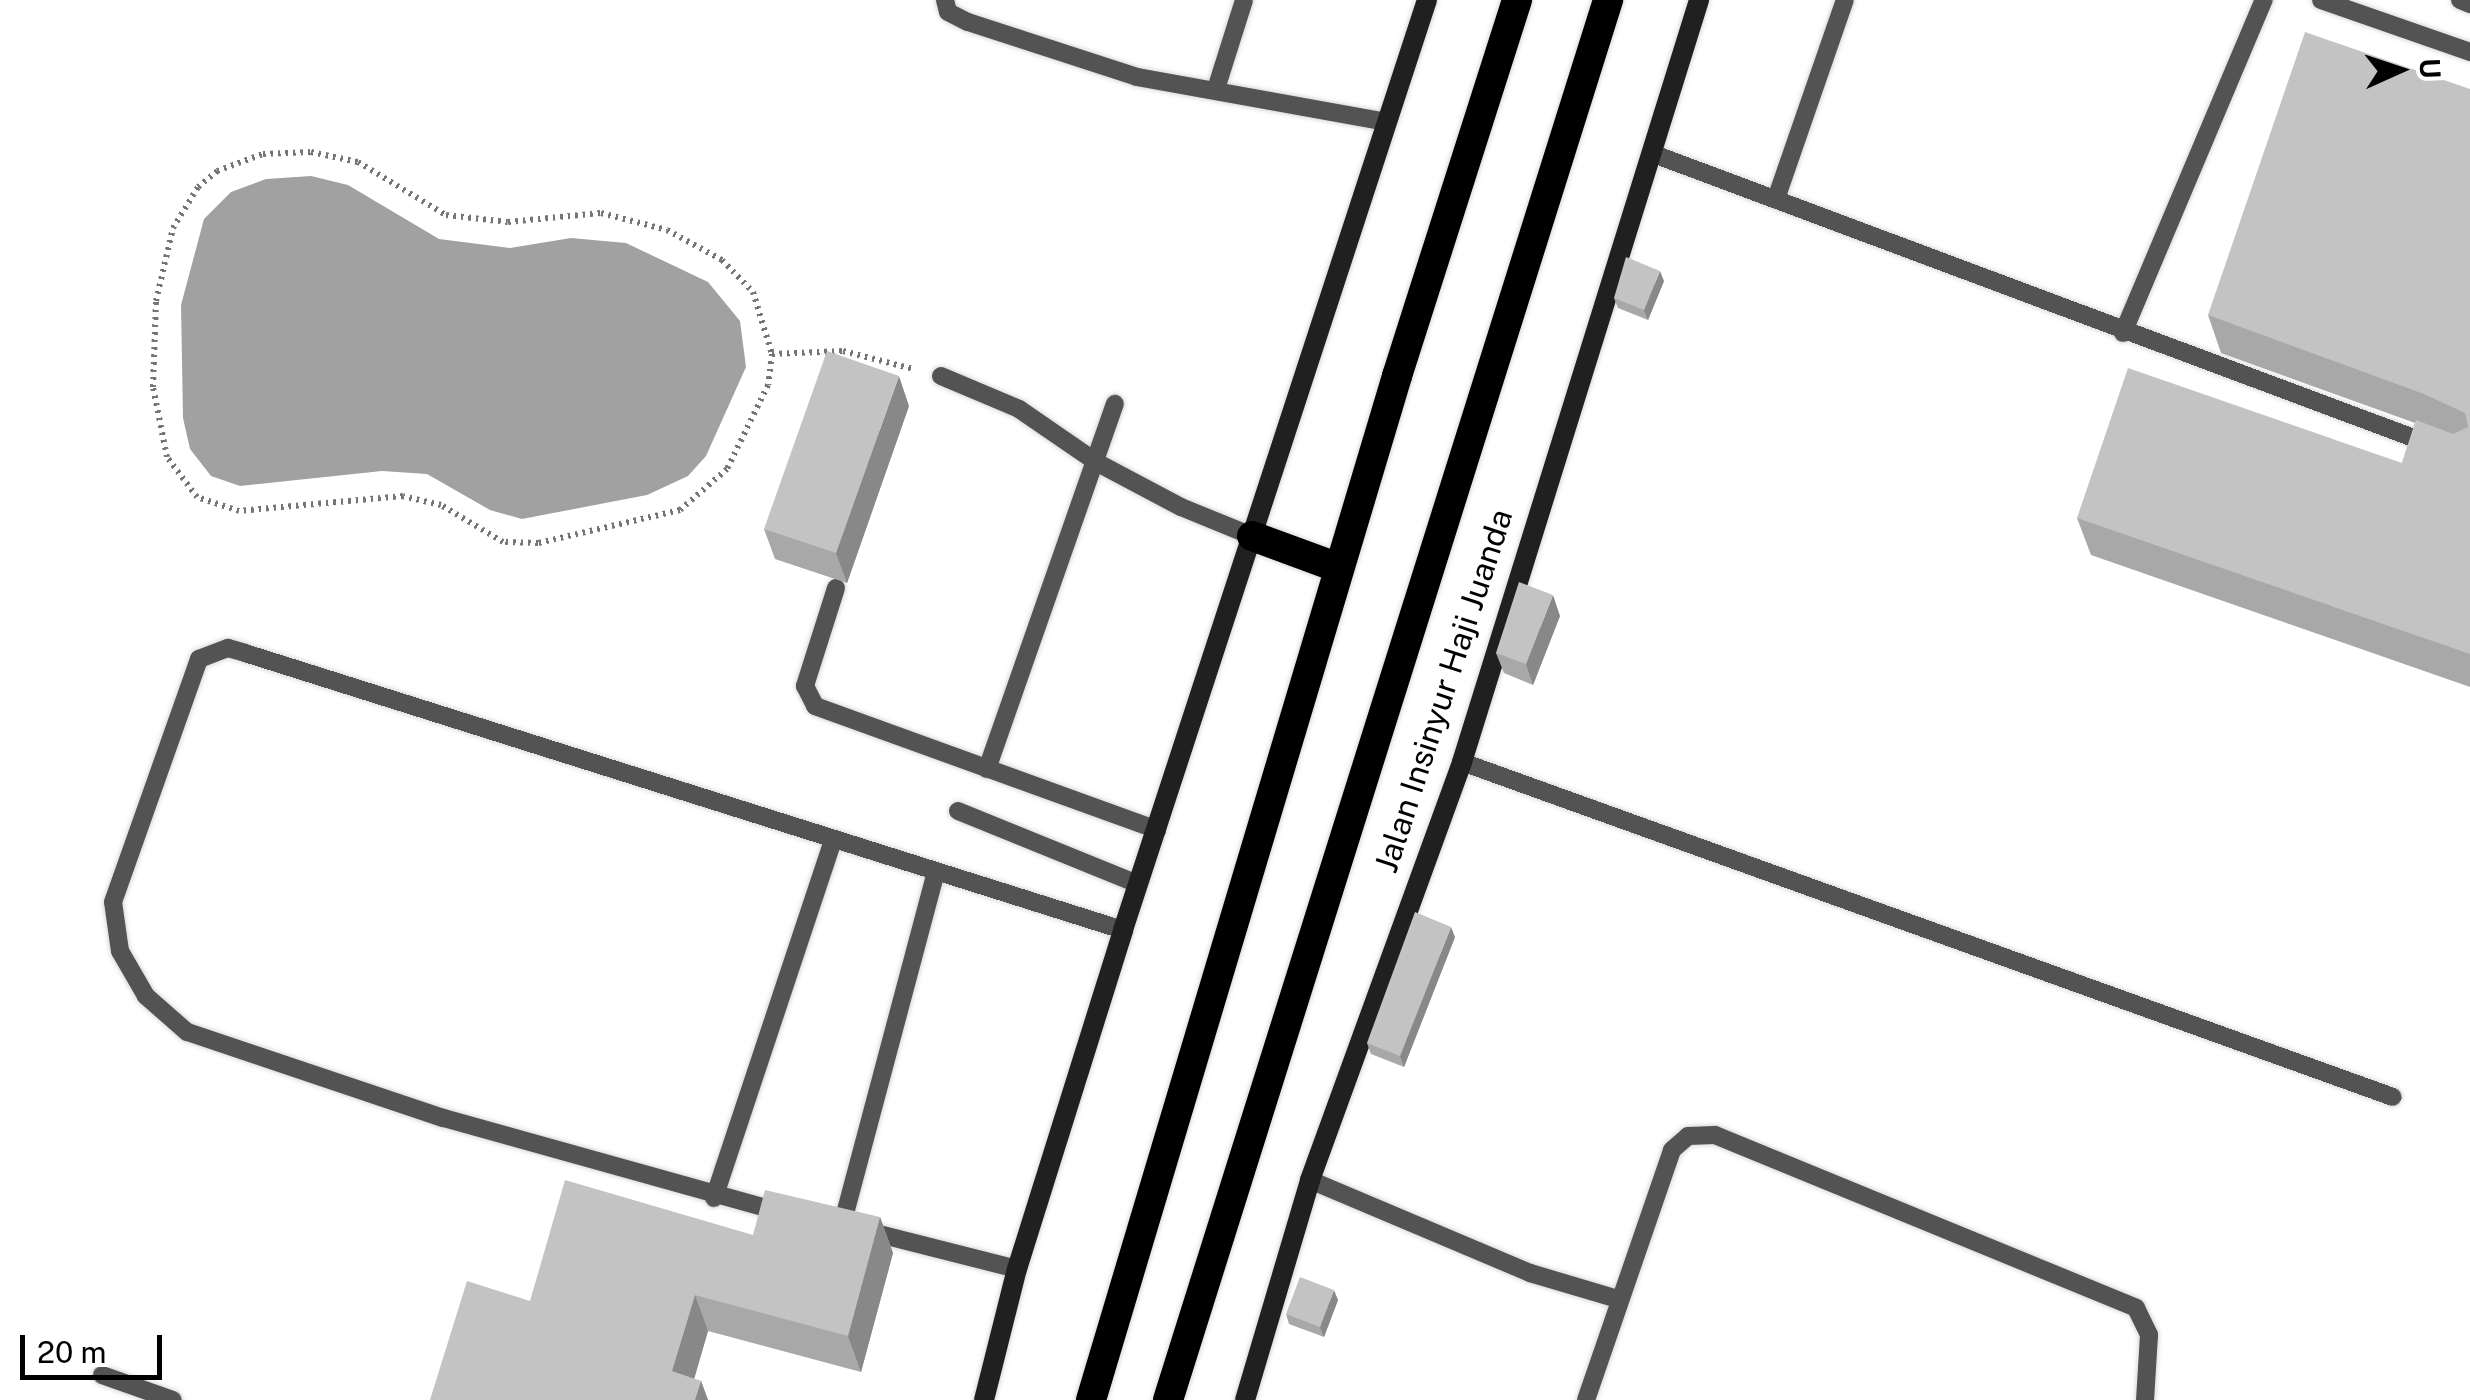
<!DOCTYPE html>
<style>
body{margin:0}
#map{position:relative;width:2470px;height:1400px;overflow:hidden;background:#fff;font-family:"Public Sans",sans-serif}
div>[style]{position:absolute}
.water>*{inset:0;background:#a1a1a1}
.path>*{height:6px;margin-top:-3px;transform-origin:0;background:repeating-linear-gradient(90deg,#757575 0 2.5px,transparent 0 7.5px)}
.roads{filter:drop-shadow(0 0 2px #dbdbdb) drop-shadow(0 0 2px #dbdbdb)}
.lane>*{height:18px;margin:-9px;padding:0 9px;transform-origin:9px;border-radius:9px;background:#535353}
.secondary>*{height:20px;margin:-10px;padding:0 10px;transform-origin:10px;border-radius:10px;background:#202020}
.highway>*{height:30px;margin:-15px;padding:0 15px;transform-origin:15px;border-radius:15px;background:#000}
.wall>*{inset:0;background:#a8a8a8}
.shaded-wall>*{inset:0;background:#888}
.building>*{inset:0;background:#c3c3c3}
span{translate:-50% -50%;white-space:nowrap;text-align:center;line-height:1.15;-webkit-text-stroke:9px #fff;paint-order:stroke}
.street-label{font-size:32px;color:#000}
.north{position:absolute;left:2350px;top:20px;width:100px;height:100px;-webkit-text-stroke:8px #fff;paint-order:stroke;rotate:87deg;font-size:28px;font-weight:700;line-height:40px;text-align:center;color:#000}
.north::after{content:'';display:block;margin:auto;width:35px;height:45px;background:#000;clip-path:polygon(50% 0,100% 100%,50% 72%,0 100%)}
.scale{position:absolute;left:20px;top:1335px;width:142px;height:45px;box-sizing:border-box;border:5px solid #000;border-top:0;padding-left:12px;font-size:30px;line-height:35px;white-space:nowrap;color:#000;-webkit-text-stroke:8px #fff;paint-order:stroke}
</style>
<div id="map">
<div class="water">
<div style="clip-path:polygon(266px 179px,311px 176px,348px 185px,439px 239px,510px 248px,571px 238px,626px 243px,708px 282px,740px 321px,746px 367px,706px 456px,688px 476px,647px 495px,522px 519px,490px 510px,427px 474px,382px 471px,240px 486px,211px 476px,190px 449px,183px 418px,181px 305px,204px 219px,231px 192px)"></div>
</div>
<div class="path">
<div style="left:311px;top:152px;width:48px;rotate:12deg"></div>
<div style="left:358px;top:162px;width:103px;rotate:31.1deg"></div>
<div style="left:446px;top:215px;width:62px;rotate:6.4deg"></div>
<div style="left:508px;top:222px;width:93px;rotate:-5.5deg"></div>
<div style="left:601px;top:213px;width:68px;rotate:14.4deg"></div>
<div style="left:667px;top:230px;width:63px;rotate:28.6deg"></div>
<div style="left:722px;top:260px;width:45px;rotate:45.9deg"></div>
<div style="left:753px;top:292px;width:65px;rotate:73deg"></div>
<div style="left:772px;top:354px;width:31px;rotate:97deg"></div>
<div style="left:768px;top:385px;width:93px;rotate:116deg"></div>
<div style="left:727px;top:469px;width:62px;rotate:138.9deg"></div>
<div style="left:680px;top:510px;width:146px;rotate:166.9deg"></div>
<div style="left:538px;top:543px;width:35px;rotate:-178deg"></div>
<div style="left:503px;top:542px;width:72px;rotate:-149.2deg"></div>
<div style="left:441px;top:505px;width:39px;rotate:-167deg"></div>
<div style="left:403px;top:496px;width:165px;rotate:174.8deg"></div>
<div style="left:239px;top:511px;width:44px;rotate:-161.6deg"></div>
<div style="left:197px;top:497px;width:50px;rotate:-126.9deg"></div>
<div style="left:167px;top:457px;width:71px;rotate:-101.3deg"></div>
<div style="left:153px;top:387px;width:86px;rotate:-88deg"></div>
<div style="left:156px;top:301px;width:75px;rotate:-76.9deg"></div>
<div style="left:173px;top:228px;width:48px;rotate:-58.6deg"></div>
<div style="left:198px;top:187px;width:25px;rotate:-40deg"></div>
<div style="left:217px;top:171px;width:49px;rotate:-20.3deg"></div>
<div style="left:263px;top:154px;width:48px;rotate:-2.4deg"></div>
<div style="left:772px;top:354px;width:71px;rotate:-2.4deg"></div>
<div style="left:843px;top:351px;width:72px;rotate:14.4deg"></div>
</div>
<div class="roads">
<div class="lane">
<div style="left:945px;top:0;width:12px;rotate:76deg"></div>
<div style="left:948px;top:12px;width:22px;rotate:27deg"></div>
<div style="left:968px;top:22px;width:178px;rotate:18deg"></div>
<div style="left:1137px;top:77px;width:254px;rotate:10.2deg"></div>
<div style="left:2321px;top:0;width:158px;rotate:19.2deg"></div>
<div style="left:2460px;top:0;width:11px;rotate:22deg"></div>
<div style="left:1216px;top:89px;width:93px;rotate:-72.5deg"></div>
<div style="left:1651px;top:153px;width:874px;rotate:20.49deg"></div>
<div style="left:1777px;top:196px;width:207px;rotate:-70.9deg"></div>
<div style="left:2123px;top:333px;width:362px;rotate:-67.1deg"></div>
<div style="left:941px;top:376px;width:85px;rotate:22.9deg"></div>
<div style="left:1019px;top:409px;width:93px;rotate:34.5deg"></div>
<div style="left:1096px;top:462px;width:96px;rotate:27.9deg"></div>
<div style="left:1181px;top:507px;width:77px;rotate:22.2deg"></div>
<div style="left:836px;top:588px;width:103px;rotate:107.6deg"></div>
<div style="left:805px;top:686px;width:22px;rotate:63deg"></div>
<div style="left:815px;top:706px;width:364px;rotate:19.9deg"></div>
<div style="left:1462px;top:762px;width:989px;rotate:19.79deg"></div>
<div style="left:987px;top:769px;width:387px;rotate:-70.7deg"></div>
<div style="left:958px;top:811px;width:194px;rotate:22.1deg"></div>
<div style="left:1310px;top:1180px;width:239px;rotate:22.9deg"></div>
<div style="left:1530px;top:1273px;width:92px;rotate:16.5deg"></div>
<div style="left:714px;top:1198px;width:374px;rotate:-71.6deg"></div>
<div style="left:784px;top:1213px;width:354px;rotate:-164.4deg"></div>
<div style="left:443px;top:1118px;width:270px;rotate:-161.4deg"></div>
<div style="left:187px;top:1032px;width:55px;rotate:-138.7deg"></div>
<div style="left:146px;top:996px;width:52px;rotate:-120deg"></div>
<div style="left:120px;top:951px;width:49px;rotate:-98.1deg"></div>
<div style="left:113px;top:902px;width:258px;rotate:-70.5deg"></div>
<div style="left:199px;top:659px;width:31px;rotate:-21deg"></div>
<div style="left:228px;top:648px;width:18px;rotate:16deg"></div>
<div style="left:245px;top:653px;width:921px;rotate:17.51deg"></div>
<div style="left:842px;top:1225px;width:362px;rotate:-75.1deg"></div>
<div style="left:867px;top:1231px;width:155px;rotate:14.2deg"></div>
<div style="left:102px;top:1375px;width:75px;rotate:19.4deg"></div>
<div style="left:1586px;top:1400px;width:264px;rotate:-71deg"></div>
<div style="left:1672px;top:1150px;width:21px;rotate:-41deg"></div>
<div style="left:1688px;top:1136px;width:27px;rotate:-2deg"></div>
<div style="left:1715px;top:1135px;width:455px;rotate:22.3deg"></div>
<div style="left:2136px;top:1308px;width:30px;rotate:64deg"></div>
<div style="left:2149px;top:1335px;width:65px;rotate:93.5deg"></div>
</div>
<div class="secondary">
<div style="left:984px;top:1400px;width:135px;rotate:-75.9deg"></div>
<div style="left:1017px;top:1269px;width:355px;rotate:-72.6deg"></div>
<div style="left:1123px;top:930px;width:978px;rotate:-71.9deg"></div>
<div style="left:1245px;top:1400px;width:229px;rotate:-73.5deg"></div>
<div style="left:1310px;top:1180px;width:445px;rotate:-70deg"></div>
<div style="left:1462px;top:762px;width:798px;rotate:-72.72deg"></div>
</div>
<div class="highway">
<div style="left:1252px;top:536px;width:93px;rotate:20.2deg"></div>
<div style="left:1091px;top:1400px;width:1069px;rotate:-73.36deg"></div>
<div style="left:1397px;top:376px;width:395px;rotate:-72.3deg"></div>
<div style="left:1168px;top:1400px;width:1468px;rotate:-72.55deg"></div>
</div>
</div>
<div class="wall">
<div style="clip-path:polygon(2470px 89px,2470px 687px,2091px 555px,2077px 518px,2402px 463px,2415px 423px,2221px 353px,2208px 315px)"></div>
<div style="clip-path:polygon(1664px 281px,1648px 320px,1618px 308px,1614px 298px)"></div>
<div style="clip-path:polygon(909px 406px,847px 583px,775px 559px,764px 529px)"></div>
<div style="clip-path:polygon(1560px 616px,1533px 685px,1504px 673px,1496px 653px)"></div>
<div style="clip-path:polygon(1455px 937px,1404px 1067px,1371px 1054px,1367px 1043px)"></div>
<div style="clip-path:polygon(880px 1217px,893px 1253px,861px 1372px,708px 1331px,694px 1379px,701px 1381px,708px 1400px,430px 1400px,530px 1301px)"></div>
<div style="clip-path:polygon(1338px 1300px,1324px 1337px,1289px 1324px,1286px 1314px)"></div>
</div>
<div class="shaded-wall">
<div style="clip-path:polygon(1660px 271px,1664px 281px,1648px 320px,1644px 310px)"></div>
<div style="clip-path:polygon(899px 376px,909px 406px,847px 583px,836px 553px)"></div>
<div style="clip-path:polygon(1553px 595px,1560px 616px,1533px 685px,1526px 664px)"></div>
<div style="clip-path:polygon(1451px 927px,1455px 937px,1404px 1067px,1400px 1056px)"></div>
<div style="clip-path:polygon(880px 1217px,893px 1253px,861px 1372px,848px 1336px)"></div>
<div style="clip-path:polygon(1334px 1290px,1338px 1300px,1324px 1337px,1320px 1327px)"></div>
<div style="clip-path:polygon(695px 1295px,708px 1331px,688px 1400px,672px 1371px)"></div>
<div style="clip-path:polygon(701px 1381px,708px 1400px,695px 1400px)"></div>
</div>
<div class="building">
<div style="clip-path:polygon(2305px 32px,2470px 89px,2470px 654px,2077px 518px,2128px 368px,2402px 463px,2416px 420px,2453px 434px,2468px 427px,2465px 413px,2424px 394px,2208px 315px)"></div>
<div style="clip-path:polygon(1626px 257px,1660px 271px,1644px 310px,1614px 298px)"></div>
<div style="clip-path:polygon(827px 351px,899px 376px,836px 553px,764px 529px)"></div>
<div style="clip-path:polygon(1519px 582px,1553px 595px,1526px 664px,1496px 653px)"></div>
<div style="clip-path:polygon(1415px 912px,1451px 927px,1400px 1056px,1367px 1043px)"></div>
<div style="clip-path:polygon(565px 1180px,753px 1235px,765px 1190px,880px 1217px,848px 1336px,695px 1295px,672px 1371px,701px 1381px,695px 1400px,430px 1400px,467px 1281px,530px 1301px)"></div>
<div style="clip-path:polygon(1300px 1277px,1334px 1290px,1320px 1327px,1286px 1314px)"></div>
</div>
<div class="street-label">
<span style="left:1444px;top:691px;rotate:-72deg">Jalan Insinyur Haji Juanda</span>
</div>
<div class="north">U</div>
<div class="scale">20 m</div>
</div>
